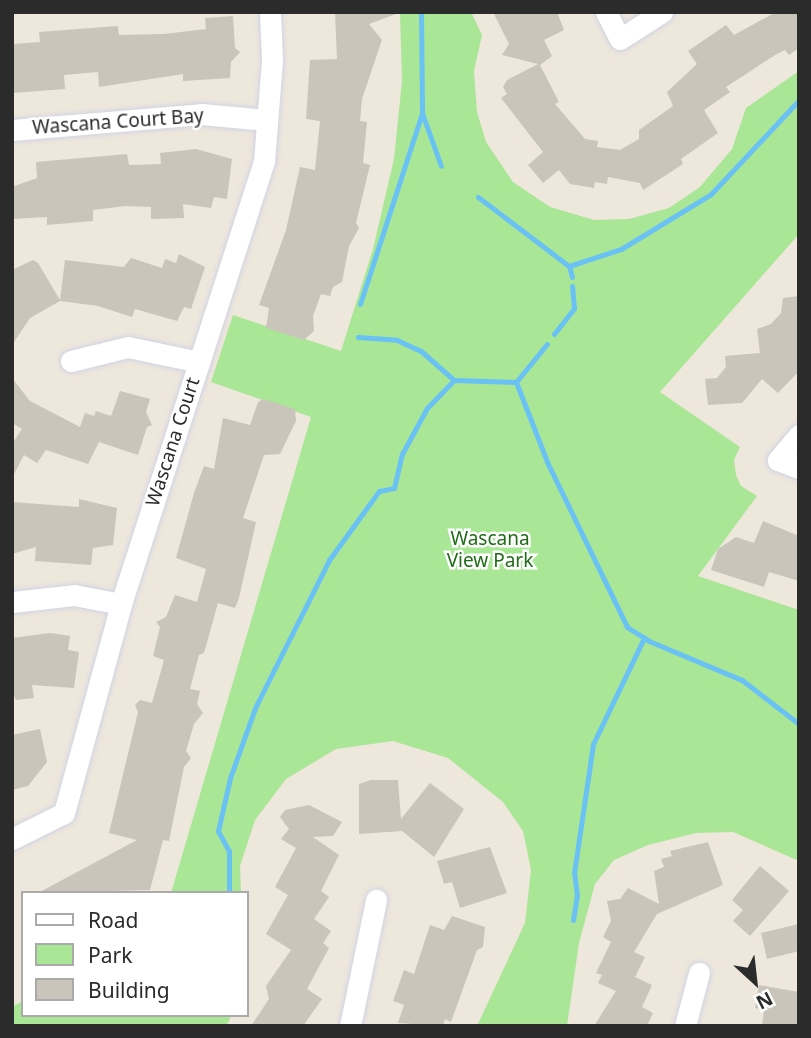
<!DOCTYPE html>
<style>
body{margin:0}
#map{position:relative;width:811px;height:1038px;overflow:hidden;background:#ede7dc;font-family:"Noto Sans",sans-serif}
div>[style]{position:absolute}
.green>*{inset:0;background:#a9e696}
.stream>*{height:5px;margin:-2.5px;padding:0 2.5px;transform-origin:2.5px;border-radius:2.5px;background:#6ac1f4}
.building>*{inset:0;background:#c9c5ba}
.roads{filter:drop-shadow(0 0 2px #d1d3e4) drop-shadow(0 0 2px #d1d3e4)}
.minor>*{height:21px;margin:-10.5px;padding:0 10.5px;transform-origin:10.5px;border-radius:10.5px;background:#fff}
span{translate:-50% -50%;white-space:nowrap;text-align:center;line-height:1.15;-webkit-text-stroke:5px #fff;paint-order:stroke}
.street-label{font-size:19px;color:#2b2b2b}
.park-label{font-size:19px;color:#206c17}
.frame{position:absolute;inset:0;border:14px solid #2b2b2b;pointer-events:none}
.legend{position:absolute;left:21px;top:891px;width:228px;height:126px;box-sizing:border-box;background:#fff;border:2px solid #aaa;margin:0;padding:9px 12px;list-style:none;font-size:21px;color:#2b2b2b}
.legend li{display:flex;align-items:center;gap:14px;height:35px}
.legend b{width:35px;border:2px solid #aaa}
.north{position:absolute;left:720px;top:947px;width:70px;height:70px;-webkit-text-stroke:5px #fff;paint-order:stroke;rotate:153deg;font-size:19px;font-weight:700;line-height:28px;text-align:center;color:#2b2b2b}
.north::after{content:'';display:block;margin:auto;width:24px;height:32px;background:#2b2b2b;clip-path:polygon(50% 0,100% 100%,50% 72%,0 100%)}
</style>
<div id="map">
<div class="green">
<div style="clip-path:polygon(400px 12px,471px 12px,482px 35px,474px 71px,477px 112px,486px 142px,513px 182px,550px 207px,594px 220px,629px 219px,669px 208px,700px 187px,732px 149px,746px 108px,799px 71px,799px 234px,660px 392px,740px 447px,734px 460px,736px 475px,741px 486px,757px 496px,698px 576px,799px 610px,799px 861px,733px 832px,696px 833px,648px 845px,614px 860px,595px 884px,579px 943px,567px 1026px,477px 1026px,525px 923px,531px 870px,523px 831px,503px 802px,448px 758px,393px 741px,336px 749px,286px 779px,255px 820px,240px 866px,241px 893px,171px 893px,311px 417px,211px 382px,233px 315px,341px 351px,373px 249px,394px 159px,402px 81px)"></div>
<div style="clip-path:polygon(23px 1001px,23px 1015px,232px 1015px,226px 1026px,12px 1026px,12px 1007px)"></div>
</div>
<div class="stream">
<div style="left:421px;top:12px;width:101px;rotate:89.4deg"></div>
<div style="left:422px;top:113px;width:56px;rotate:70.3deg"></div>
<div style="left:478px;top:197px;width:114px;rotate:37.2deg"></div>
<div style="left:572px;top:277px;width:11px;rotate:-105deg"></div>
<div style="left:569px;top:266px;width:55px;rotate:-18.1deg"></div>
<div style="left:621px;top:249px;width:105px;rotate:-31.4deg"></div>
<div style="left:711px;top:194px;width:129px;rotate:-46.9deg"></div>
<div style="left:360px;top:304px;width:201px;rotate:-72deg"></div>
<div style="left:554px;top:334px;width:33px;rotate:-52deg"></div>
<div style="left:574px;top:308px;width:22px;rotate:-95deg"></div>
<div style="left:358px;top:337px;width:39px;rotate:4deg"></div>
<div style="left:397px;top:340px;width:26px;rotate:25deg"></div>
<div style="left:421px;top:351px;width:44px;rotate:41.3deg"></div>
<div style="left:516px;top:382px;width:88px;rotate:68.7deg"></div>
<div style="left:548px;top:464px;width:181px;rotate:64.1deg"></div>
<div style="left:627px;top:627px;width:26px;rotate:32deg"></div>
<div style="left:649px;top:641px;width:101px;rotate:22.8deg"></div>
<div style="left:742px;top:680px;width:72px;rotate:37.7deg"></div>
<div style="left:516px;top:382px;width:49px;rotate:-50.8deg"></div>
<div style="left:229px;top:893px;width:42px;rotate:-90deg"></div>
<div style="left:229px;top:851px;width:23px;rotate:-119deg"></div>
<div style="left:218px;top:831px;width:54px;rotate:-77.2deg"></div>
<div style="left:230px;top:778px;width:74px;rotate:-70.3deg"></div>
<div style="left:255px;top:708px;width:165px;rotate:-63.4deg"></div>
<div style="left:329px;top:560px;width:85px;rotate:-54.1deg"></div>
<div style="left:379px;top:491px;width:15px;rotate:-11deg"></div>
<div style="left:394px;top:488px;width:35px;rotate:-77deg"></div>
<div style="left:402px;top:454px;width:52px;rotate:-61.5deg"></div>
<div style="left:427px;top:408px;width:39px;rotate:-46deg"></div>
<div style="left:454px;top:380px;width:62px;rotate:1.8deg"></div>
<div style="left:573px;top:920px;width:24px;rotate:-81deg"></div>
<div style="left:577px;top:896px;width:23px;rotate:-97deg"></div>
<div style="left:574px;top:873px;width:130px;rotate:-81.6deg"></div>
<div style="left:593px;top:744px;width:118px;rotate:-64.3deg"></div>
</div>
<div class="building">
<div style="clip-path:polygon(335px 12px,396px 14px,369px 24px,382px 40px,362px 99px,360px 121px,367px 122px,363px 163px,370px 165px,356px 223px,359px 228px,349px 246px,342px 282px,333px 287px,330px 296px,321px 294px,313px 316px,314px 331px,304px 340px,266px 328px,269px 308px,259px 305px,286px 230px,300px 167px,315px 170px,320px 121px,306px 119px,310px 60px,337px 59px)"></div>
<div style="clip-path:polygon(493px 12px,557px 12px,564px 30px,544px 40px,552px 56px,540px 65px,559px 102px,555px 104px,585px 139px,598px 141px,597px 147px,620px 150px,639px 139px,639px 130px,673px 106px,667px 92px,697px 64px,688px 51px,726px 25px,734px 35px,776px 12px,799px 12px,799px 48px,789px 55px,785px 50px,775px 55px,726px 87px,730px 92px,704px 110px,718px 133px,681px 159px,683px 164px,643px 190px,640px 183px,608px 177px,607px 184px,595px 182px,594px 188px,570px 184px,559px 170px,543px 183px,528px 165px,543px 152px,501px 98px,507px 94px,503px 87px,507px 80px,538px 64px,502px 55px,509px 44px)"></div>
<div style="clip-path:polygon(233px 16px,235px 48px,240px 52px,231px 62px,230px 78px,183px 81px,183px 74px,99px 87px,98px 72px,64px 75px,65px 89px,12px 93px,12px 44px,40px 42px,39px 32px,118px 26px,119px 35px,164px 34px,206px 29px,205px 18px)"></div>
<div style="clip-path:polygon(196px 149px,232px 159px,227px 199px,214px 197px,211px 208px,183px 204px,184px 218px,151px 219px,151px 207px,125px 206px,93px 210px,93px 221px,47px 225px,47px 217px,12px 219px,12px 187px,37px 178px,36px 162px,127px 154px,129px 165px,161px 164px,160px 153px)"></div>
<div style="clip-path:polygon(179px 254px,205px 267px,191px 309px,184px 307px,177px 321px,135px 309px,132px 317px,98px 306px,60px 301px,30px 318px,12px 345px,12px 270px,33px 260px,38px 263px,60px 300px,65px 260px,124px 267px,131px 258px,162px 268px,165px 259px,176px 263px)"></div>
<div style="clip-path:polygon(799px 296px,799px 371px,778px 393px,762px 379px,742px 403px,708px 405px,705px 379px,717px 378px,726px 367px,725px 356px,760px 353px,757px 329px,771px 324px,781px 313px,783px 298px)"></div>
<div style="clip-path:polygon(12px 378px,30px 401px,80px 427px,85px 413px,94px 416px,96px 411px,111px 416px,120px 391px,150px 399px,146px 412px,152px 425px,147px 427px,138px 455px,99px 442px,88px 464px,46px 450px,37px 463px,24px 455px,12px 478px,12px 444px,22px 429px,12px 423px)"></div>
<div style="clip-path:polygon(263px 399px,295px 409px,296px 421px,280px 454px,264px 455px,243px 518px,256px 522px,239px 598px,235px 608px,218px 603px,204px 653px,199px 655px,190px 689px,200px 691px,197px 704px,203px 713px,194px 724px,186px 751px,191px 758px,184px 767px,169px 841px,163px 840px,150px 890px,38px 893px,137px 840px,109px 833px,138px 712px,135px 705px,140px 700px,152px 703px,164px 660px,153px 656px,160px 627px,156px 622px,166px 617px,175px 595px,197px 602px,206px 569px,176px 558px,194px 493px,204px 466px,214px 469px,223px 418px,250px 425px,258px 402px)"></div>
<div style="clip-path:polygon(79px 499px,117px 508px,113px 545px,93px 548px,91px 565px,35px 561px,36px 547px,12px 554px,12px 502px,79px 507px)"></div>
<div style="clip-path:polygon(763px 521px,799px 536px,799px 581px,769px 572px,764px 587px,711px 570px,718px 549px,736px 537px,754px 543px)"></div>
<div style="clip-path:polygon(50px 633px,70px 636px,68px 650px,79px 652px,74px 688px,32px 685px,34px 698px,16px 700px,12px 691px,12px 638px)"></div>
<div style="clip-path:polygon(40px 729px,47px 762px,28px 786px,12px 790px,12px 735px)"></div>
<div style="clip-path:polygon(371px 780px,398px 780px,401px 819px,430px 783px,464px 809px,434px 857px,402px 831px,359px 834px,359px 784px)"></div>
<div style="clip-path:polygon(309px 805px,342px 822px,333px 836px,313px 837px,339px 855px,321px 891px,329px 897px,314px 919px,331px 931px,323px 943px,329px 948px,307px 989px,322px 999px,303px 1026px,251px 1026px,269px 999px,266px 986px,291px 950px,266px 934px,288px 895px,275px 887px,296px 848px,281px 839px,289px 829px,280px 817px,285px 810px)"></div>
<div style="clip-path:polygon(708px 842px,723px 885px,657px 914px,634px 952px,645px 957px,635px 977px,652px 985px,642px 1007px,653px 1013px,647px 1026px,594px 1026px,616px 991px,598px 983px,602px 975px,596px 973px,611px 942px,603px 937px,611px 921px,607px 901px,620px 899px,628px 888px,659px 904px,654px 871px,664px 867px,661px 859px,672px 856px,670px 851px)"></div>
<div style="clip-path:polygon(490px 847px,507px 893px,460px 908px,452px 882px,444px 884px,437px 861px)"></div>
<div style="clip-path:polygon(760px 866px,789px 891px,750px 936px,733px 921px,743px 910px,732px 900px)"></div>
<div style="clip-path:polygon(452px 916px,485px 927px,483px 947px,477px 950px,451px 1022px,445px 1019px,443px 1026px,398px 1023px,404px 1005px,393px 1001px,404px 970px,414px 974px,430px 925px,444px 930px)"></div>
<div style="clip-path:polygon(799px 924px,799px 951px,767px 959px,761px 933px)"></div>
<div style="clip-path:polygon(759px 985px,799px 992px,799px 1026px,762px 1026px,764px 1010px,755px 1008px)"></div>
</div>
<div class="roads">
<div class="minor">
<div style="left:606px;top:12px;width:30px;rotate:63deg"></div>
<div style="left:620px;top:39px;width:50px;rotate:-32.7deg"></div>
<div style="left:12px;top:130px;width:190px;rotate:-4.8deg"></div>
<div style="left:201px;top:114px;width:66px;rotate:5.2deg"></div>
<div style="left:71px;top:361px;width:59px;rotate:-13.8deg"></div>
<div style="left:128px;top:347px;width:73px;rotate:11.9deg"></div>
<div style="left:799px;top:435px;width:33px;rotate:130deg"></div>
<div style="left:778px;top:460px;width:22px;rotate:21deg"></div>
<div style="left:12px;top:602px;width:62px;rotate:-6.4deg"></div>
<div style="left:74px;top:595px;width:48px;rotate:10.8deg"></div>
<div style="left:12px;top:839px;width:58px;rotate:-26.6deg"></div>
<div style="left:64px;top:813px;width:217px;rotate:-74.7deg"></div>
<div style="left:121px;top:604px;width:465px;rotate:-72.1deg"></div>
<div style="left:264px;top:162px;width:102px;rotate:-85.5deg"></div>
<div style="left:272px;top:60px;width:48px;rotate:-92.4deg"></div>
<div style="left:350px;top:1026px;width:129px;rotate:-78.3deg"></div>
<div style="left:685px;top:1026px;width:55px;rotate:-75.2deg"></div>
</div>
</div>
<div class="street-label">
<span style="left:118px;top:122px;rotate:-4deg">Wascana Court Bay</span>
<span style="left:173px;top:442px;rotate:-72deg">Wascana Court</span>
</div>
<div class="park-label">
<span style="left:490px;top:550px">Wascana<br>View Park</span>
</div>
<div class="frame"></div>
<ul class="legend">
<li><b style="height:9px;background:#fff"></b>Road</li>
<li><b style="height:19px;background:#a9e696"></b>Park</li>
<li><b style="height:19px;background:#c9c5ba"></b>Building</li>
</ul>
<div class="north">N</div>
</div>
